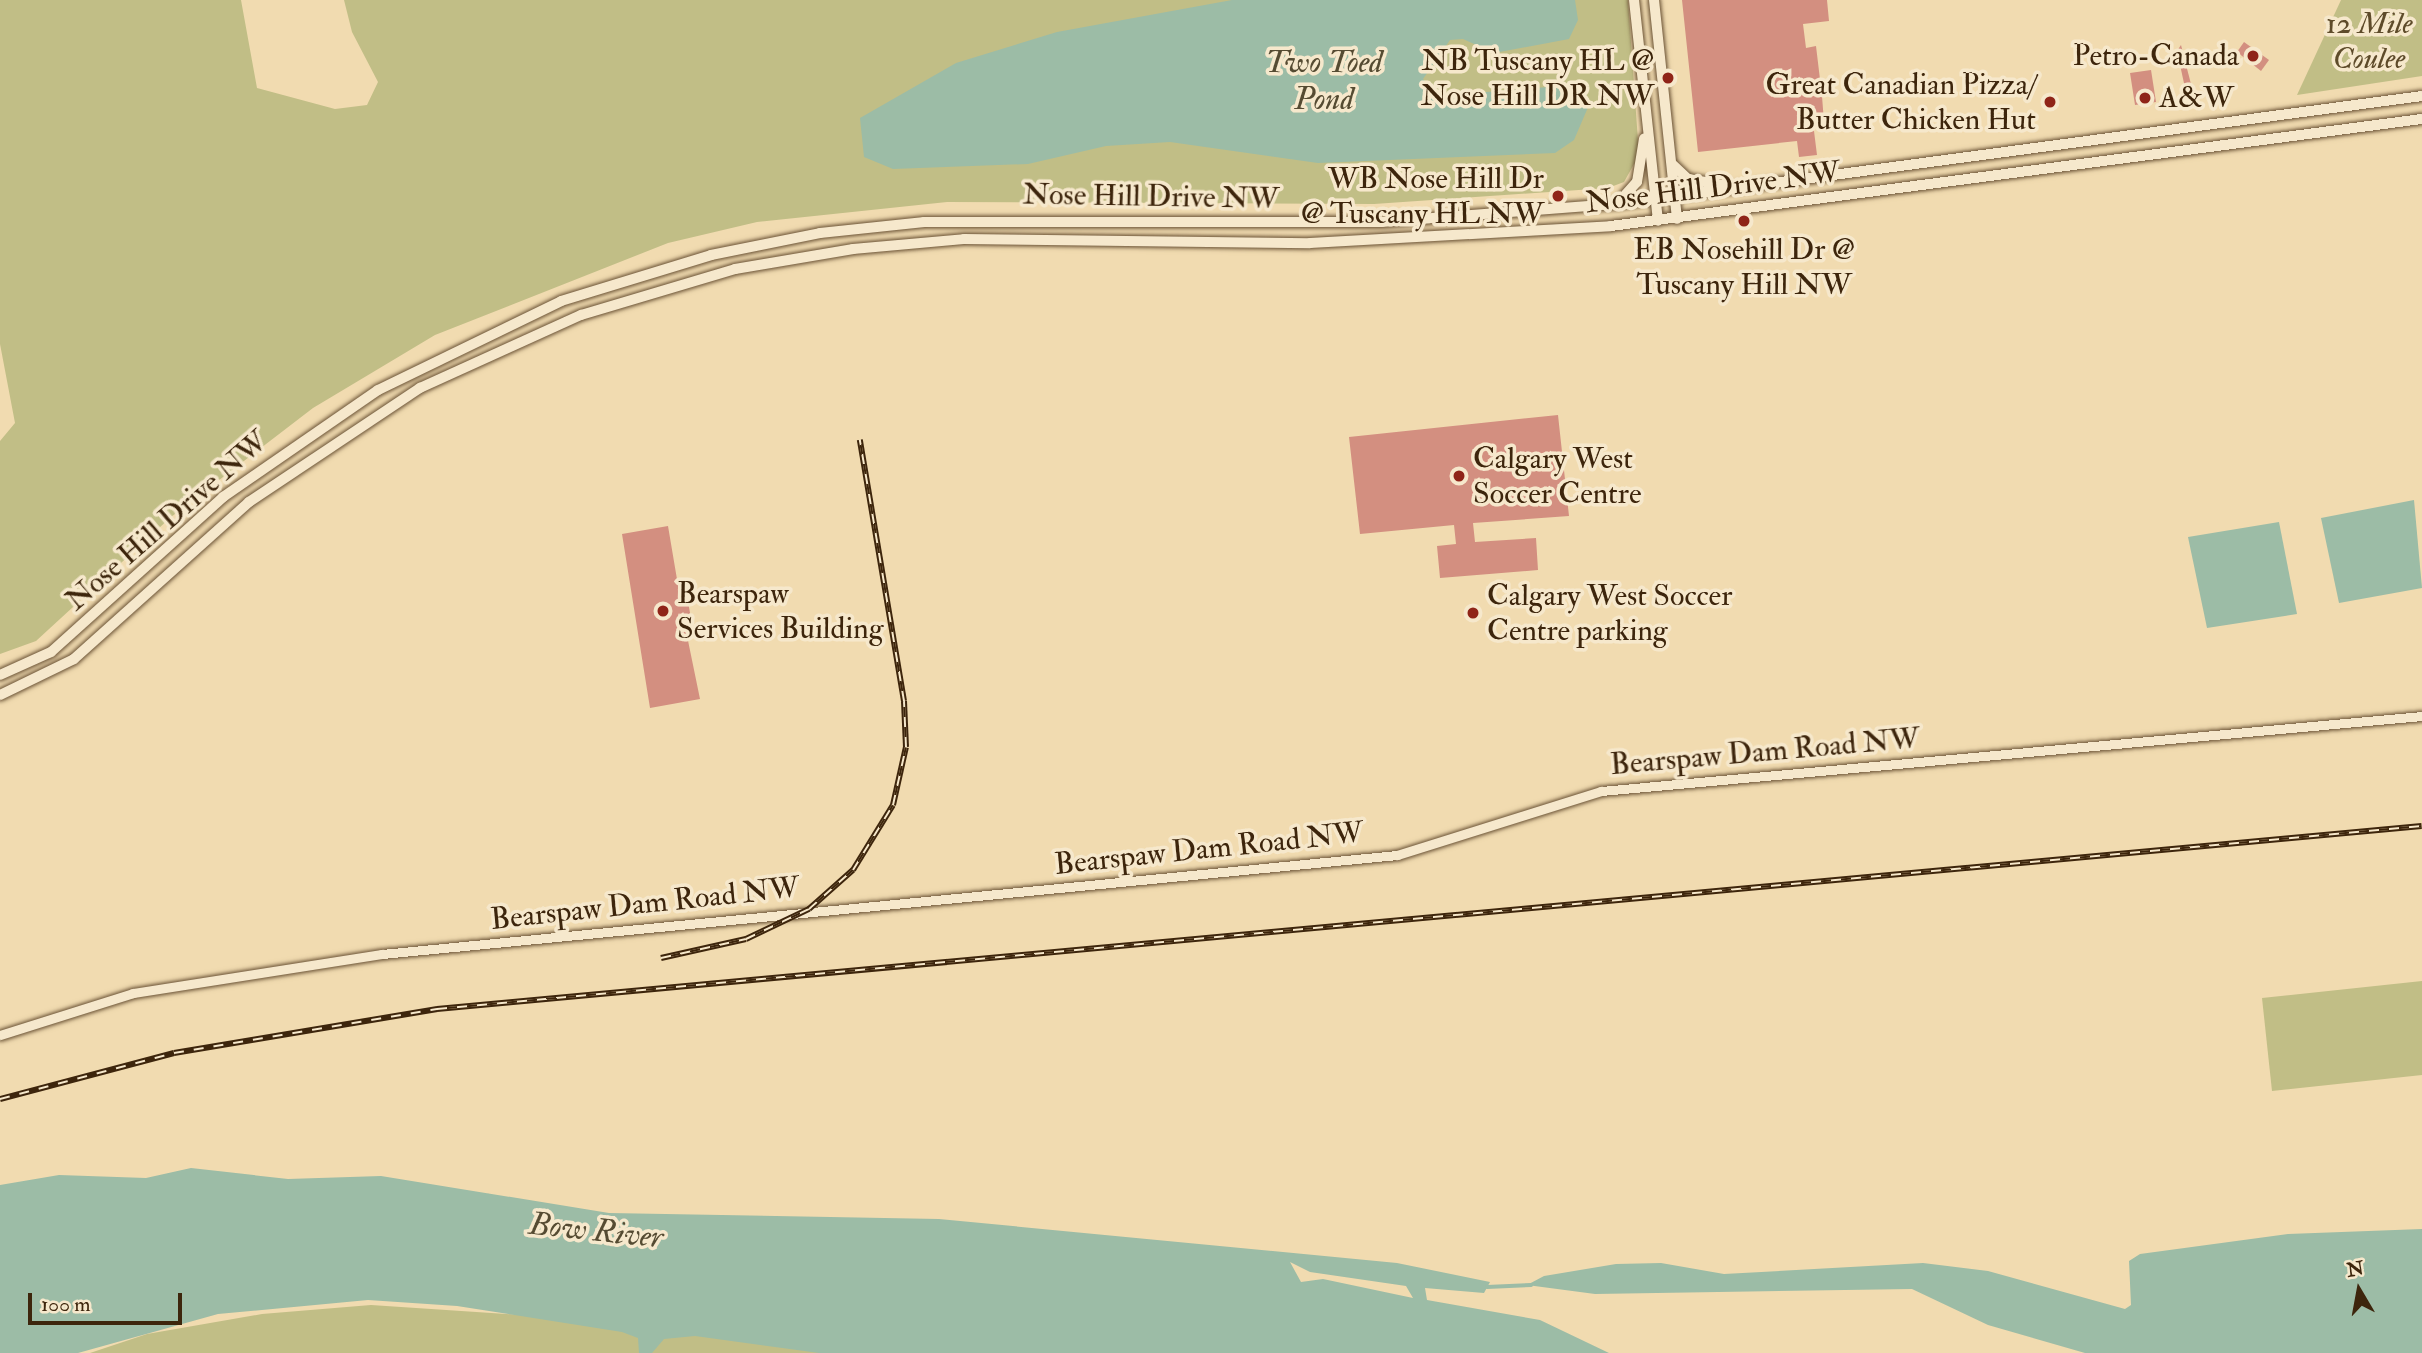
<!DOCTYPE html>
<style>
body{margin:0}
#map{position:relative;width:2422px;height:1353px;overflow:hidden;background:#f1dbb0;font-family:"IM FELL Double Pica",serif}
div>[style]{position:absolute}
.green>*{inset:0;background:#c1be86}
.water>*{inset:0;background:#9cbca6}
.stream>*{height:3.5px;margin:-1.75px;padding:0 1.75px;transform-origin:1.75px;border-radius:1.75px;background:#9cbca6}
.building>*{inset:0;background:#d38f80}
.roads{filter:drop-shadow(0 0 2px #6a5235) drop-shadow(0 0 2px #6a5235)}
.minor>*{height:9px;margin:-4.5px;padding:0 4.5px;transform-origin:4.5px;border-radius:4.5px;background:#f6e8cc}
.tertiary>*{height:10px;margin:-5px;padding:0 5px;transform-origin:5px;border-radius:5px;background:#f6e8cc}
.rail>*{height:6px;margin-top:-3px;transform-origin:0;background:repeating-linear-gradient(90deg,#f6e8cc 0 10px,#3d250c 0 20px);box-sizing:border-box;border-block:2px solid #3d250c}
.dots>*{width:19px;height:19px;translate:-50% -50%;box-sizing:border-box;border:4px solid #f6e8cc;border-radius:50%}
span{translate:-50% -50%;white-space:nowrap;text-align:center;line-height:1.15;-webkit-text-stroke:7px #f6e8cc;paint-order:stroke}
.park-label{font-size:30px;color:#5e4b2a;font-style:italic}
.poi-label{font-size:30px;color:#3d250c}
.right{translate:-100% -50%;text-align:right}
.left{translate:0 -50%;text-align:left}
.street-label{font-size:30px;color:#3d250c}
.water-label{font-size:32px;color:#554b32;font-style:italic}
.north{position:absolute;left:2324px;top:1255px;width:70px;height:70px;-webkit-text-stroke:5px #f6e8cc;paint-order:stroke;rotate:350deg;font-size:19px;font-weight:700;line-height:28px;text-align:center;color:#3d250c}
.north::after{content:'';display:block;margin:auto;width:24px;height:32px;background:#3d250c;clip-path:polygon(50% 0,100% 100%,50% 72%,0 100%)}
.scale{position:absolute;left:28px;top:1293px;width:154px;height:32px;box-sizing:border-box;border:4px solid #3d250c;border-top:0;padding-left:9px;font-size:21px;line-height:24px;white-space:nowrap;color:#3d250c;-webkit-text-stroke:5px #f6e8cc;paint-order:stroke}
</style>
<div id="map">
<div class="green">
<div style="clip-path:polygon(0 0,241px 0,257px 88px,335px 109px,367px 105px,378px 82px,352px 32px,344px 0,1628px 0,1639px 155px,1624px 182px,1608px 188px,1374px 204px,947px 202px,757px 222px,668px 243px,435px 335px,313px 408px,171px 517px,36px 641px,0 654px,0 441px,15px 423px,0 344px)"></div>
<div style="clip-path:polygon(2341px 0,2422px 0,2422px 76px,2297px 95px)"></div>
<div style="clip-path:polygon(2422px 981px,2422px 1075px,2272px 1091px,2262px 998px)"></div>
<div style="clip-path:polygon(371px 1305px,747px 1330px,953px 1353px,90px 1353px,147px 1334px,262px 1314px)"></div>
</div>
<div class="water">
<div style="clip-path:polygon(1232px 0,1575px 0,1578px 20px,1569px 39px,1494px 53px,1463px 39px,1450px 40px,1423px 79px,1438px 96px,1584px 84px,1589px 105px,1574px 140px,1555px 153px,1318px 163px,1170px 142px,1106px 146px,1028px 164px,893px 169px,864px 157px,860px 118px,956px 63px,1057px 32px)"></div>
<div style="clip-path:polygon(2414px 500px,2422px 588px,2339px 603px,2321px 518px)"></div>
<div style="clip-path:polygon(2279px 522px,2297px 614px,2207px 628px,2188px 537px)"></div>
<div style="clip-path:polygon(evenodd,191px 1168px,288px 1179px,381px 1176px,609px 1213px,939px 1219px,1397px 1263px,1490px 1282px,1484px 1293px,1425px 1288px,1427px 1300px,1540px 1320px,1609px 1353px,819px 1353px,695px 1336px,664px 1339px,652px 1353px,639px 1353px,638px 1338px,622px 1332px,457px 1306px,368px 1300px,218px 1314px,78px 1353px,0 1353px,0 1185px,59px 1175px,146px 1178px,191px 1168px,1290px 1262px,1310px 1272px,1406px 1286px,1413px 1298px,1323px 1279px,1301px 1282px,1290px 1262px)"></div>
<div style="clip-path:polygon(2422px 1229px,2422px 1353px,2085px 1353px,1988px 1325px,1912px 1289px,1595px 1294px,1527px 1285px,1544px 1276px,1616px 1264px,1661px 1263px,1724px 1274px,1923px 1263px,1988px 1271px,2125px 1309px,2131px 1305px,2129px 1261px,2140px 1254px,2288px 1234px)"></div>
</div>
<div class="stream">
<div style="left:1487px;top:1287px;width:44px;rotate:-2.6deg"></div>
</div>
<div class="building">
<div style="clip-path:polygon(1682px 0,1827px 0,1829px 21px,1803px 24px,1806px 48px,1816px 46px,1822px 96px,1824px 122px,1813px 123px,1817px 155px,1799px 157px,1797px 141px,1698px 152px)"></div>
<div style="clip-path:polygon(2244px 42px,2269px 60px,2261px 71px,2237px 52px)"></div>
<div style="clip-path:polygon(2181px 45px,2193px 92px,2187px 97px,2177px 51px)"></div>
<div style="clip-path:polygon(2151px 70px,2156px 102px,2135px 105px,2130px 73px)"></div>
<div style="clip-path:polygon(1558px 415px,1569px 516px,1473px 523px,1475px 542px,1536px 538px,1538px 570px,1440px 578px,1437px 546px,1456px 544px,1454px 525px,1360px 534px,1349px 437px)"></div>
<div style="clip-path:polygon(668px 526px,680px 597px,687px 596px,692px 624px,685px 626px,700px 699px,650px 708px,622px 534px)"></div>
</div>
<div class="roads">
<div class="minor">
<div style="left:0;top:1035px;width:139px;rotate:-17.5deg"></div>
<div style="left:133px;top:993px;width:252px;rotate:-8.9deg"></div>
<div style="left:382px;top:954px;width:1020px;rotate:-5.57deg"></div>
<div style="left:1397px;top:855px;width:214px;rotate:-17.4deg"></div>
<div style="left:1601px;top:791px;width:824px;rotate:-5.22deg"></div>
</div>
<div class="tertiary">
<div style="left:1634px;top:0;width:222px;rotate:83.8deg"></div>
<div style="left:1654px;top:0;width:220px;rotate:84deg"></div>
<div style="left:1673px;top:165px;width:21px;rotate:43deg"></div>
<div style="left:1688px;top:179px;width:39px;rotate:10deg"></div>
<div style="left:1617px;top:204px;width:30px;rotate:-48deg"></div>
<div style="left:1637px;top:182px;width:44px;rotate:-80.8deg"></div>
<div style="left:0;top:675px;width:56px;rotate:-24.3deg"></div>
<div style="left:51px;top:652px;width:232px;rotate:-42deg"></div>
<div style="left:223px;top:497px;width:188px;rotate:-34.6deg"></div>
<div style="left:378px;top:390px;width:203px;rotate:-25.9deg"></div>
<div style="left:561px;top:301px;width:157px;rotate:-17deg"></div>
<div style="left:711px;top:255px;width:111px;rotate:-11.4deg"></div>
<div style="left:820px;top:233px;width:105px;rotate:-6deg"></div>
<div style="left:924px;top:222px;width:457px"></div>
<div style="left:1381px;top:222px;width:237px;rotate:-4.4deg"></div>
<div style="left:1617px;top:204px;width:812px;rotate:-7.64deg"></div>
<div style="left:0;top:695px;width:82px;rotate:-25.9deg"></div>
<div style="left:74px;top:659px;width:235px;rotate:-41.9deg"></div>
<div style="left:249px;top:502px;width:206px;rotate:-33.7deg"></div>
<div style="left:420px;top:388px;width:177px;rotate:-24.4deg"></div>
<div style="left:581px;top:315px;width:161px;rotate:-16.6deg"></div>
<div style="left:735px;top:269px;width:120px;rotate:-9.6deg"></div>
<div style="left:853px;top:249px;width:111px;rotate:-5.1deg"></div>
<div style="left:964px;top:239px;width:346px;rotate:0.7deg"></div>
<div style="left:1310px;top:243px;width:301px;rotate:-3.2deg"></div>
<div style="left:1611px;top:226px;width:818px;rotate:-7.52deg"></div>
</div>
</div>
<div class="rail">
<div style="left:661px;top:958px;width:87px;rotate:-12.6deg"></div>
<div style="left:746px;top:939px;width:70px;rotate:-25.5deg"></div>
<div style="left:809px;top:909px;width:59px;rotate:-41.6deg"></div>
<div style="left:853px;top:870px;width:76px;rotate:-58.4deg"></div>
<div style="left:893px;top:805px;width:59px;rotate:-77.4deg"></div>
<div style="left:906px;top:747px;width:46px;rotate:-92.5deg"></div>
<div style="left:904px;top:701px;width:265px;rotate:-99.6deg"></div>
<div style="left:0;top:1099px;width:180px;rotate:-14.8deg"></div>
<div style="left:174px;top:1053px;width:267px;rotate:-9.5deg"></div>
<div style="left:437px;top:1009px;width:1993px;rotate:-5.27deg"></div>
</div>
<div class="dots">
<div style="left:2253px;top:56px;background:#8f2418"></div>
<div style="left:1668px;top:78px;background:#8f2418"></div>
<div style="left:2145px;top:98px;background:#8f2418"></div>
<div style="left:2050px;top:102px;background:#8f2418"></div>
<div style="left:1558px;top:196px;background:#8f2418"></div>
<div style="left:1744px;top:221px;background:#8f2418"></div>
<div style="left:1459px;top:476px;background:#8f2418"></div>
<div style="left:663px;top:611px;background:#8f2418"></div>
<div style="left:1473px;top:613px;background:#8f2418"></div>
</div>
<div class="park-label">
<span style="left:2369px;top:41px">12 Mile<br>Coulee</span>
</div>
<div class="poi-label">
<span class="right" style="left:2239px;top:56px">Petro-Canada</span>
<span class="right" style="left:1654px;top:78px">NB Tuscany HL @<br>Nose Hill DR NW</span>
<span class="right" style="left:2036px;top:102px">Great Canadian Pizza/<br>Butter Chicken Hut</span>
<span class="left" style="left:2159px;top:98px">A&amp;W</span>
<span class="right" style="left:1544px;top:196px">WB Nose Hill Dr<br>@ Tuscany HL NW</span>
<span style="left:1744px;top:267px">EB Nosehill Dr @<br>Tuscany Hill NW</span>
<span class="left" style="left:1473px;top:476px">Calgary West<br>Soccer Centre</span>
<span class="left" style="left:677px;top:611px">Bearspaw<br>Services Building</span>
<span class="left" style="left:1487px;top:613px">Calgary West Soccer<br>Centre parking</span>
</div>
<div class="street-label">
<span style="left:1713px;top:188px;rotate:-7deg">Nose Hill Drive NW</span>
<span style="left:1151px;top:197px;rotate:1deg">Nose Hill Drive NW</span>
<span style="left:167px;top:521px;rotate:-41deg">Nose Hill Drive NW</span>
<span style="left:1765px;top:752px;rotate:-5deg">Bearspaw Dam Road NW</span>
<span style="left:1209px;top:849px;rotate:-6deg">Bearspaw Dam Road NW</span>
<span style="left:645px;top:904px;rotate:-6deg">Bearspaw Dam Road NW</span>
</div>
<div class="water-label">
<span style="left:1324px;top:81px">Two Toed<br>Pond</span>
<span style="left:596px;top:1231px;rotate:6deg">Bow River</span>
</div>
<div class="north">N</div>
<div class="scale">100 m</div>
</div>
